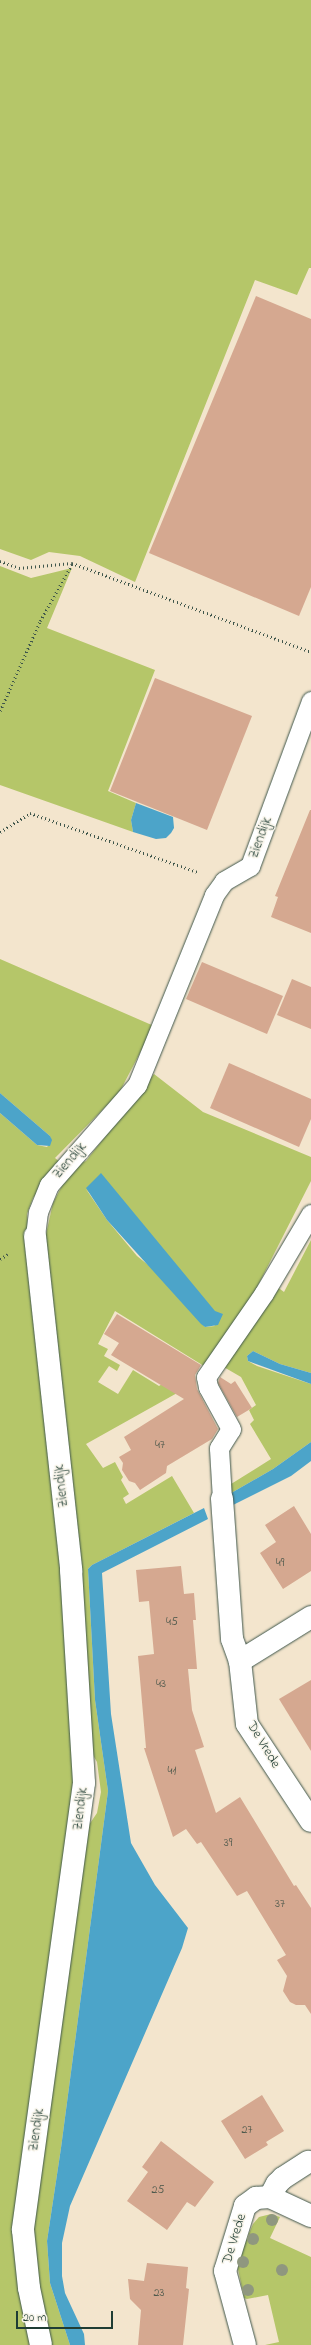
<!DOCTYPE html>
<style>
body{margin:0}
#map{position:relative;width:311px;height:2345px;overflow:hidden;background:#f3e5cd;font-family:"Indie Flower",sans-serif}
div>[style]{position:absolute}
.green>*{inset:0;background:#b5c669}
.water>*{inset:0;background:#4ca4c9}
.building>*{inset:0;background:#d5a890}
.path>*{height:2.5px;margin-top:-1.25px;transform-origin:0;background:repeating-linear-gradient(90deg,#3f564b 0 1px,transparent 0 4px)}
.roads{filter:drop-shadow(0 0 1px #3f564b) drop-shadow(0 0 1px #3f564b)}
.lane>*{height:19px;margin:-9.5px;padding:0 9.5px;transform-origin:9.5px;border-radius:9.5px;background:#fff}
.street>*{height:22px;margin:-11px;padding:0 11px;transform-origin:11px;border-radius:11px;background:#fff}
.trees>*{width:12px;height:12px;margin:-6px;border-radius:50%;background:#8f977f}
span{translate:-50% -50%;white-space:nowrap;text-align:center;line-height:1.15;-webkit-text-stroke:3px #f7f3e8;paint-order:stroke}
.number-label{font-size:12px;color:#4c584b}
.number-label span{-webkit-text-stroke-width:0}
.street-label{font-size:14px;color:#1f3d34}
.scale{position:absolute;left:16px;top:2311px;width:97px;height:18px;box-sizing:border-box;border:2px solid #1f3d34;border-top:0;padding-left:5px;font-size:12px;line-height:14px;white-space:nowrap;color:#1f3d34;-webkit-text-stroke:3px #f7f3e8;paint-order:stroke}
</style>
<div id="map">
<div class="green">
<div style="clip-path:polygon(0 0,311px 0,311px 268px,309px 268px,297px 295px,255px 280px,135px 582px,80px 556px,49px 552px,31px 560px,0 549px)"></div>
<div style="clip-path:polygon(0 566px,31px 578px,72px 568px,47px 628px,155px 670px,108px 791px,136px 803px,131px 820px,133px 832px,0 785px)"></div>
<div style="clip-path:polygon(0 959px,154px 1026px,119px 1093px,55px 1158px,60px 1162px,33px 1198px,27px 1214px,30px 1249px,40px 1328px,76px 1757px,17px 2221px,34px 2345px,0 2345px,0 1113px,37px 1145px,47px 1147px,51px 1142px,50px 1136px,0 1093px)"></div>
<div style="clip-path:polygon(evenodd,154px 1074px,203px 1112px,311px 1157px,311px 1181px,242px 1317px,276px 1286px,284px 1292px,311px 1240px,311px 1373px,280px 1364px,253px 1351px,247px 1356px,248px 1361px,257px 1366px,311px 1384px,311px 1442px,273px 1469px,226px 1496px,223px 1489px,271px 1459px,250px 1424px,254px 1420px,249px 1410px,256px 1405px,241px 1377px,222px 1366px,212px 1371px,115px 1311px,98px 1344px,108px 1349px,104px 1356px,120px 1365px,117px 1371px,109px 1366px,98px 1382px,118px 1394px,133px 1370px,159px 1386px,186px 1369px,195px 1383px,86px 1444px,103px 1468px,115px 1462px,123px 1477px,121px 1480px,129px 1494px,123px 1498px,126px 1504px,172px 1476px,194px 1513px,92px 1565px,88px 1569px,95px 1700px,108px 1791px,61px 2148px,47px 2241px,50px 2283px,70px 2345px,48px 2345px,30px 2255px,80px 1838px,97px 1813px,101px 1792px,97px 1762px,90px 1750px,44px 1243px,53px 1203px,66px 1178px,78px 1164px,86px 1161px,154px 1074px,86px 1189px,215px 1326px,205px 1327px,152px 1268px,137px 1256px,107px 1220px,86px 1189px)"></div>
<div style="clip-path:polygon(271px 2214px,280px 2217px,270px 2238px,311px 2257px,311px 2345px,265px 2345px,279px 2342px,268px 2295px,247px 2299px,244px 2298px,238px 2269px,238px 2259px,253px 2224px,259px 2217px)"></div>
</div>
<div class="water">
<div style="clip-path:polygon(136px 803px,173px 817px,174px 828px,171px 833px,166px 838px,156px 839px,133px 832px,131px 820px)"></div>
<div style="clip-path:polygon(0 1093px,50px 1136px,52px 1140px,50px 1146px,37px 1145px,0 1113px)"></div>
<div style="clip-path:polygon(101px 1173px,215px 1311px,223px 1314px,218px 1325px,205px 1327px,201px 1324px,107px 1220px,86px 1188px)"></div>
<div style="clip-path:polygon(253px 1351px,280px 1364px,311px 1373px,311px 1384px,248px 1361px,247px 1356px)"></div>
<div style="clip-path:polygon(311px 1442px,311px 1461px,291px 1476px,231px 1506px,226px 1496px,273px 1469px)"></div>
<div style="clip-path:polygon(204px 1508px,208px 1519px,102px 1573px,111px 1714px,131px 1843px,155px 1885px,188px 1928px,182px 1948px,70px 2206px,62px 2243px,62px 2276px,65px 2293px,84px 2334px,85px 2345px,70px 2345px,50px 2283px,47px 2241px,61px 2148px,108px 1791px,95px 1700px,88px 1569px,92px 1565px)"></div>
</div>
<div class="building">
<div style="clip-path:polygon(256px 296px,311px 319px,311px 587px,299px 616px,149px 553px)"></div>
<div style="clip-path:polygon(155px 678px,252px 716px,207px 830px,110px 791px)"></div>
<div style="clip-path:polygon(310px 810px,311px 810px,311px 933px,271px 917px,278px 897px,275px 896px)"></div>
<div style="clip-path:polygon(202px 962px,283px 996px,267px 1034px,186px 999px)"></div>
<div style="clip-path:polygon(292px 979px,311px 987px,311px 1029px,277px 1015px)"></div>
<div style="clip-path:polygon(229px 1063px,311px 1099px,311px 1119px,299px 1147px,210px 1108px)"></div>
<div style="clip-path:polygon(117px 1314px,201px 1365px,195px 1375px,197px 1389px,218px 1429px,212px 1439px,167px 1466px,166px 1473px,140px 1490px,135px 1483px,129px 1481px,122px 1470px,123px 1463px,119px 1457px,131px 1450px,124px 1437px,184px 1399px,111px 1355px,119px 1343px,104px 1334px)"></div>
<div style="clip-path:polygon(220px 1377px,231px 1384px,235px 1381px,252px 1408px,237px 1417px,218px 1383px)"></div>
<div style="clip-path:polygon(294px 1506px,311px 1534px,311px 1571px,283px 1589px,260px 1553px,276px 1542px,265px 1525px)"></div>
<div style="clip-path:polygon(181px 1566px,184px 1594px,194px 1593px,196px 1620px,193px 1620px,197px 1669px,188px 1669px,192px 1710px,204px 1747px,195px 1750px,216px 1813px,240px 1797px,294px 1886px,296px 1885px,311px 1908px,311px 2014px,305px 2005px,296px 2005px,290px 2002px,283px 1991px,287px 1976px,277px 1960px,286px 1955px,247px 1891px,237px 1896px,201px 1842px,197px 1844px,186px 1829px,173px 1837px,144px 1748px,146px 1748px,138px 1656px,154px 1654px,149px 1601px,139px 1602px,136px 1570px)"></div>
<div style="clip-path:polygon(311px 1680px,311px 1751px,279px 1699px)"></div>
<div style="clip-path:polygon(262px 2095px,284px 2131px,266px 2142px,268px 2145px,245px 2159px,221px 2121px)"></div>
<div style="clip-path:polygon(161px 2141px,214px 2182px,195px 2207px,187px 2202px,167px 2230px,127px 2201px,148px 2172px,142px 2167px)"></div>
<div style="clip-path:polygon(147px 2263px,188px 2267px,186px 2288px,189px 2289px,183px 2345px,138px 2345px,141px 2310px,130px 2299px,128px 2279px,144px 2281px)"></div>
</div>
<div class="path">
<div style="left:0;top:561px;width:20px;rotate:20deg"></div>
<div style="left:19px;top:568px;width:53px;rotate:-5.4deg"></div>
<div style="left:72px;top:563px;width:255px;rotate:20.4deg"></div>
<div style="left:0;top:711px;width:98px;rotate:-66deg"></div>
<div style="left:40px;top:621px;width:65px;rotate:-60.7deg"></div>
<div style="left:0;top:832px;width:36px;rotate:-32deg"></div>
<div style="left:30px;top:813px;width:178px;rotate:19.4deg"></div>
<div style="left:0;top:1259px;width:9px;rotate:-32deg"></div>
</div>
<div class="roads">
<div class="lane">
<div style="left:35px;top:1236px;width:24px;rotate:-83deg"></div>
<div style="left:38px;top:1212px;width:29px;rotate:-68deg"></div>
<div style="left:49px;top:1185px;width:133px;rotate:-48.7deg"></div>
<div style="left:137px;top:1085px;width:205px;rotate:-67.9deg"></div>
<div style="left:214px;top:895px;width:17px;rotate:-54deg"></div>
<div style="left:224px;top:881px;width:30px;rotate:-30deg"></div>
<div style="left:250px;top:866px;width:176px;rotate:-69.7deg"></div>
<div style="left:222px;top:1499px;width:51px;rotate:-93.4deg"></div>
<div style="left:219px;top:1448px;width:22px;rotate:-58deg"></div>
<div style="left:231px;top:1429px;width:48px;rotate:-118.7deg"></div>
<div style="left:208px;top:1387px;width:10px;rotate:-101deg"></div>
<div style="left:206px;top:1377px;width:102px;rotate:-55.4deg"></div>
<div style="left:264px;top:1293px;width:92px;rotate:-59.3deg"></div>
</div>
<div class="street">
<div style="left:35px;top:1236px;width:336px;rotate:83.8deg"></div>
<div style="left:71px;top:1570px;width:213px;rotate:86.5deg"></div>
<div style="left:84px;top:1783px;width:451px;rotate:97.8deg"></div>
<div style="left:23px;top:2230px;width:58px;rotate:84.1deg"></div>
<div style="left:29px;top:2288px;width:58px;rotate:78.1deg"></div>
<div style="left:222px;top:1499px;width:140px;rotate:85.9deg"></div>
<div style="left:232px;top:1639px;width:23px;rotate:70deg"></div>
<div style="left:311px;top:1617px;width:84px;rotate:148.2deg"></div>
<div style="left:240px;top:1661px;width:63px;rotate:83.7deg"></div>
<div style="left:247px;top:1724px;width:116px;rotate:56.6deg"></div>
<div style="left:270px;top:2197px;width:15px;rotate:-62deg"></div>
<div style="left:277px;top:2184px;width:8px;rotate:-45deg"></div>
<div style="left:283px;top:2178px;width:30px;rotate:-33deg"></div>
<div style="left:245px;top:2345px;width:77px;rotate:-105.1deg"></div>
<div style="left:225px;top:2271px;width:68px;rotate:-72.9deg"></div>
<div style="left:245px;top:2206px;width:14px;rotate:-36deg"></div>
<div style="left:256px;top:2198px;width:14px;rotate:-4deg"></div>
<div style="left:270px;top:2197px;width:45px;rotate:24.9deg"></div>
</div>
</div>
<div class="trees">
<div style="left:272px;top:2220px"></div>
<div style="left:253px;top:2239px"></div>
<div style="left:243px;top:2262px"></div>
<div style="left:282px;top:2270px"></div>
<div style="left:248px;top:2290px"></div>
</div>
<div class="number-label">
<span style="left:160px;top:1446px">47</span>
<span style="left:280px;top:1564px">49</span>
<span style="left:172px;top:1623px">45</span>
<span style="left:161px;top:1685px">43</span>
<span style="left:172px;top:1772px">41</span>
<span style="left:228px;top:1844px">39</span>
<span style="left:280px;top:1905px">37</span>
<span style="left:247px;top:2131px">27</span>
<span style="left:158px;top:2191px">25</span>
<span style="left:159px;top:2294px">23</span>
</div>
<div class="street-label">
<span style="left:261px;top:838px;rotate:-70deg">Ziendijk</span>
<span style="left:70px;top:1161px;rotate:-49deg">Ziendijk</span>
<span style="left:62px;top:1486px;rotate:-96deg">Ziendijk</span>
<span style="left:263px;top:1745px;rotate:59deg">De Vrede</span>
<span style="left:81px;top:1809px;rotate:-83deg">Ziendijk</span>
<span style="left:37px;top:2130px;rotate:-82deg">Ziendijk</span>
<span style="left:235px;top:2239px;rotate:-73deg">De Vrede</span>
</div>
<div class="scale">20 m</div>
</div>
